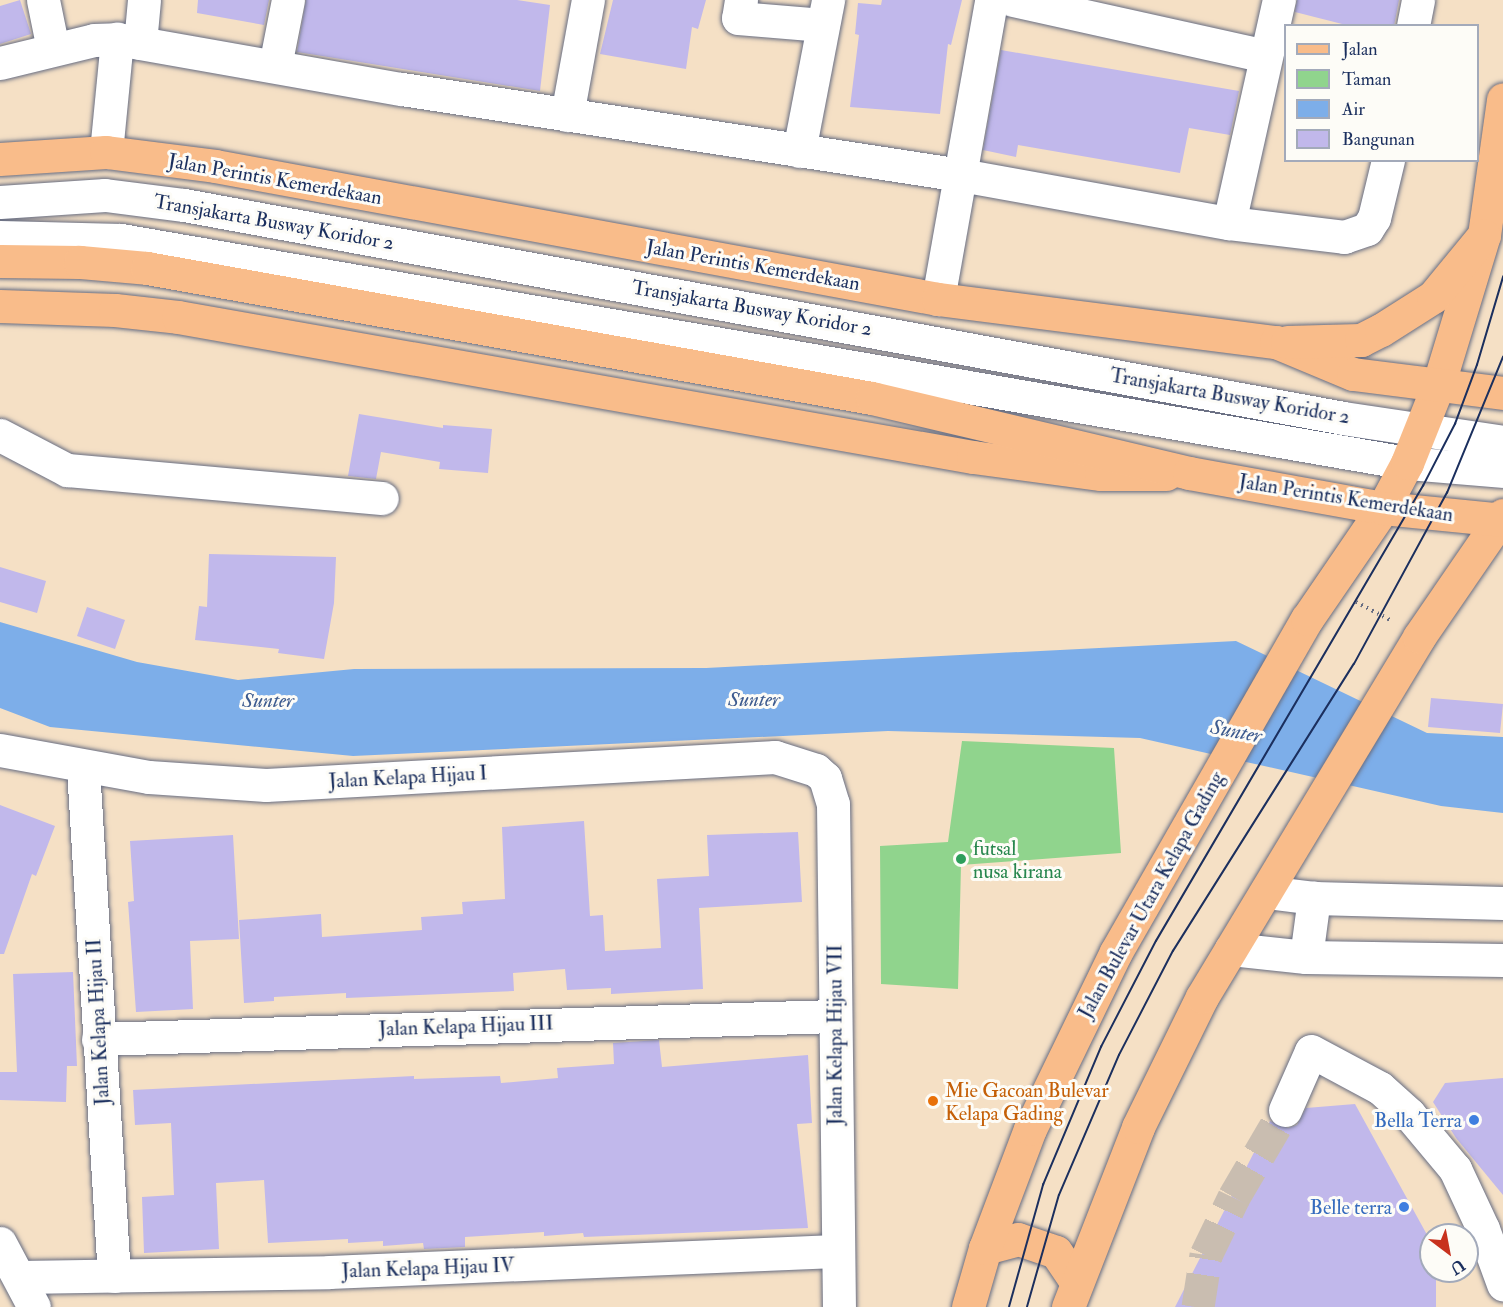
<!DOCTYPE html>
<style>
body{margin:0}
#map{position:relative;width:1503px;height:1307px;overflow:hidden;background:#f5e0c5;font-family:"IM FELL Double Pica",serif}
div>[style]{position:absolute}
.green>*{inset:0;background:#90d48d}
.water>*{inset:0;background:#7daee9}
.building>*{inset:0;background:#c1b8eb}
.minor-tunnel>*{height:33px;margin-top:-16.5px;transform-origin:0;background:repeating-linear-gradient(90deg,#c9bdb0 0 33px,transparent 0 49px)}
.path>*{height:4px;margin-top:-2px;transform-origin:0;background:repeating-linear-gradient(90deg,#676d82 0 1.5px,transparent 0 6px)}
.roads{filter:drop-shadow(0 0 2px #676d82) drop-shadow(0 0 2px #676d82)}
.minor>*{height:33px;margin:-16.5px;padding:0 16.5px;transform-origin:16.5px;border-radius:16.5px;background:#fff}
.major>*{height:33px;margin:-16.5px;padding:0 16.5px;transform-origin:16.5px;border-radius:16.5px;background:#f9bc8a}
.highway>*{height:33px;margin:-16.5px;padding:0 16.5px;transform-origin:16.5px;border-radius:16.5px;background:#f9bc8a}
.tram>*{height:1.5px;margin:-0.75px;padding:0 0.75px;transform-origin:0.75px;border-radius:0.75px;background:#1b2f5e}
.dots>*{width:16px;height:16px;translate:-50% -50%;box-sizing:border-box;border:3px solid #fdfcf7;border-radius:50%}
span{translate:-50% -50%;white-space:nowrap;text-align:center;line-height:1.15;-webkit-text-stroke:6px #fdfcf7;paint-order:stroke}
.street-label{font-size:20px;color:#1b2f5e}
.leisure-label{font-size:20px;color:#27864d}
.left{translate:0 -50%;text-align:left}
.food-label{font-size:20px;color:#c56008}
.shop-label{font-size:20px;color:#366cbe}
.right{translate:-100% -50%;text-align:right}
.water-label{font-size:21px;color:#3d5b8f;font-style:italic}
.legend{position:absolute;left:1284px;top:24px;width:195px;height:138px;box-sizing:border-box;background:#fdfcf7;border:2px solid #a3aaba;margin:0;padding:8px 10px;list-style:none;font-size:18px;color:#1b2f5e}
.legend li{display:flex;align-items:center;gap:12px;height:30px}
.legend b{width:30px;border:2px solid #a3aaba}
.north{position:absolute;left:1419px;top:1223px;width:60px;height:60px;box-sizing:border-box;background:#fdfcf7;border:2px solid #a3aaba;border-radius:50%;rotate:148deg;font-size:16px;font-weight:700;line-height:24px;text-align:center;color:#1b2f5e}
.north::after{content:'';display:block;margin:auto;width:21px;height:27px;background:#c8321e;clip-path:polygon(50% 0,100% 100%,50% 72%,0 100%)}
</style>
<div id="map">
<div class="green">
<div style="clip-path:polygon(962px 741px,1114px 748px,1121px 853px,961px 865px,958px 989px,881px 984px,880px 846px,948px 842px)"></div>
</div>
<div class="water">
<div style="clip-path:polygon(0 622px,137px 662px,238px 680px,354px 669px,706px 668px,1236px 641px,1427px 733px,1503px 737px,1503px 813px,1441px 806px,1140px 738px,888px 731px,353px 756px,50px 727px,0 708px)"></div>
</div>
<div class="building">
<div style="clip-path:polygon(20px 0,31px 34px,0 44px,0 6px)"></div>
<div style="clip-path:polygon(198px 0,269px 0,264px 25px,197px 13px)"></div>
<div style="clip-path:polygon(306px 0,517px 0,550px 5px,540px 91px,297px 52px)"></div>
<div style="clip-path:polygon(613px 0,706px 0,698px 29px,692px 27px,686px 69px,600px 54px)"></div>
<div style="clip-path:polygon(882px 0,962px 0,951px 45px,948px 44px,940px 114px,850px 107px,859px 35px,855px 34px,858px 3px,881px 5px)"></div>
<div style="clip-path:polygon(1297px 0,1399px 0,1394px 26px,1350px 26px,1295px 12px)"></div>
<div style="clip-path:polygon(1001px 50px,1239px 91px,1230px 135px,1189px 128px,1180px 173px,1018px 145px,1016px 157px,983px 150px)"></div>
<div style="clip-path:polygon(359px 414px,443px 428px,443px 425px,492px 429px,488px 473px,439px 469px,440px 462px,381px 452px,376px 479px,348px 476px)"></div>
<div style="clip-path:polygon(209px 554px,336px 557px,334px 603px,324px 659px,278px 653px,279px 649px,195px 640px,199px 606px,207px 607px)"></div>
<div style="clip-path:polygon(0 567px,46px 581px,37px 613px,0 602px)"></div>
<div style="clip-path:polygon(87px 607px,125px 620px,115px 649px,77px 636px)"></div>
<div style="clip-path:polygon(1431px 698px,1503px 704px,1500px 733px,1428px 727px)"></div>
<div style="clip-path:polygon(0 805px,55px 826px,36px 876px,32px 874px,4px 954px,0 954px)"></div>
<div style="clip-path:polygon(584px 821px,590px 916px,603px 915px,605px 951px,661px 948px,657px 879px,709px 876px,707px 835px,798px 832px,802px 902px,699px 908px,703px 989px,611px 994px,611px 988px,567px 990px,565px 969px,513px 973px,514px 991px,346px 998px,346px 993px,274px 997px,274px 1001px,244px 1003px,239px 920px,321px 914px,322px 937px,422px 930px,421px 917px,463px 914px,462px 902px,505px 899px,502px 827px)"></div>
<div style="clip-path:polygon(233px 835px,239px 939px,190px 941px,193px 1009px,136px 1012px,128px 902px,134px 901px,130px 841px)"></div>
<div style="clip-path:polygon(73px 972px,77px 1066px,67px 1066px,66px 1102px,0 1100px,0 1072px,17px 1072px,13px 974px)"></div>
<div style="clip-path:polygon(659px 1040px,662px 1067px,808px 1055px,812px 1123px,797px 1124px,808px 1228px,584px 1237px,583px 1233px,544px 1236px,544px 1232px,465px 1237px,465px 1247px,424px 1249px,423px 1243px,383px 1246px,383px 1241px,348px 1243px,348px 1239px,268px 1243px,264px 1180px,216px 1183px,219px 1249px,144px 1253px,142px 1197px,174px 1195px,171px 1123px,135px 1125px,133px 1090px,414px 1076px,414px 1079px,500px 1076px,501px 1083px,558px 1078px,557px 1068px,614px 1064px,613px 1043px)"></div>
<div style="clip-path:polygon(1503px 1078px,1503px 1195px,1456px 1138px,1433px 1102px,1445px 1083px)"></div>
<div style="clip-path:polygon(1355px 1104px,1431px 1242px,1431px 1271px,1436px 1271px,1436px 1307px,1175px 1307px,1270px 1121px,1288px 1128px,1297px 1125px,1306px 1108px)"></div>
</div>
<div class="minor-tunnel">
<div style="left:1198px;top:1307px;width:53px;rotate:-81.3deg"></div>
<div style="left:1206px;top:1255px;width:64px;rotate:-64.2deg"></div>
<div style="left:1234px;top:1197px;width:101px;rotate:-59.6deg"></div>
</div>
<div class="path">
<div style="left:1356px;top:602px;width:41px;rotate:27.8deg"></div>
</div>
<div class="roads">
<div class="minor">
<div style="left:43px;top:0;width:50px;rotate:78.5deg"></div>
<div style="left:741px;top:0;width:18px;rotate:99deg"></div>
<div style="left:738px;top:18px;width:85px;rotate:4.7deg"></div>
<div style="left:1013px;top:0;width:258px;rotate:12.5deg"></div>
<div style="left:1413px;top:26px;width:26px;rotate:-79deg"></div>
<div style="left:140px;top:43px;width:43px;rotate:-84.7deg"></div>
<div style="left:0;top:63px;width:97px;rotate:-13.7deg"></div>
<div style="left:94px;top:40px;width:23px;rotate:-2deg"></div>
<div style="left:117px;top:39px;width:289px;rotate:10deg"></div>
<div style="left:402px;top:89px;width:566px;rotate:8.75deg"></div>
<div style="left:961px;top:175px;width:272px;rotate:10.2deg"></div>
<div style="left:1229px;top:223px;width:116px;rotate:6.9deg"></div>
<div style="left:1344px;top:237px;width:24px;rotate:-19deg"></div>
<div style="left:1367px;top:229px;width:13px;rotate:-58deg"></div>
<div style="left:1374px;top:218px;width:60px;rotate:-76.4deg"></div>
<div style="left:275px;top:66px;width:67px;rotate:-78.9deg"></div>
<div style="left:567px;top:115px;width:117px;rotate:-79.7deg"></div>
<div style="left:799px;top:151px;width:154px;rotate:-79.1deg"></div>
<div style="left:106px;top:152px;width:114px;rotate:-84.4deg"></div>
<div style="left:0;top:202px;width:105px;rotate:-3.8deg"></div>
<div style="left:105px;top:195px;width:80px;rotate:7.2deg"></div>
<div style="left:184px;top:205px;width:1178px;rotate:10.41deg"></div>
<div style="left:1343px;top:418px;width:162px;rotate:8.5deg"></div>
<div style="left:1229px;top:223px;width:229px;rotate:-77.4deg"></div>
<div style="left:0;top:237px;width:121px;rotate:1.4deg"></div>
<div style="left:121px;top:240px;width:1305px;rotate:9.84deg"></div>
<div style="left:1407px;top:463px;width:96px;rotate:4.8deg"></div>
<div style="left:938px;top:299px;width:304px;rotate:-79.9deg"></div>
<div style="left:0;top:435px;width:76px;rotate:27.6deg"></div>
<div style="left:67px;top:470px;width:316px;rotate:5.1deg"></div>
<div style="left:0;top:750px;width:151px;rotate:10.3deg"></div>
<div style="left:149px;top:777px;width:117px;rotate:3.9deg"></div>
<div style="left:266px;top:785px;width:510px;rotate:-3.15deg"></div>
<div style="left:775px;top:757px;width:43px;rotate:17.6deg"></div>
<div style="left:816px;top:770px;width:12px;rotate:42deg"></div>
<div style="left:825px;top:778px;width:27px;rotate:73deg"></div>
<div style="left:833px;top:804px;width:503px;rotate:89.32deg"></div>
<div style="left:83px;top:768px;width:509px;rotate:86.51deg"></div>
<div style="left:1266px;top:892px;width:48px;rotate:7.1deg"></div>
<div style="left:1314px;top:898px;width:189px;rotate:1.5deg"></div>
<div style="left:1231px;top:949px;width:75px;rotate:6.1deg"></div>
<div style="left:1306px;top:957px;width:197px;rotate:0.9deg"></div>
<div style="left:1306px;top:957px;width:60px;rotate:-82.3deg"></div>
<div style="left:98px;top:1039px;width:736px;rotate:-1.79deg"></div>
<div style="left:1285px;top:1110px;width:64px;rotate:-66.2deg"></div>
<div style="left:1311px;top:1051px;width:78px;rotate:28.2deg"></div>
<div style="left:1380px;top:1088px;width:39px;rotate:42deg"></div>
<div style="left:1409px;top:1114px;width:72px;rotate:50.1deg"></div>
<div style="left:1455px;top:1169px;width:66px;rotate:65deg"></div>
<div style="left:1483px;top:1229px;width:59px;rotate:70deg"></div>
<div style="left:0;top:1243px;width:72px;rotate:62deg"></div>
<div style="left:20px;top:1277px;width:309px;rotate:-0.9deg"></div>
<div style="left:329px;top:1272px;width:507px;rotate:-2.37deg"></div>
</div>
<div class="major">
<div style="left:0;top:306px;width:115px;rotate:2deg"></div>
<div style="left:115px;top:310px;width:63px;rotate:6.3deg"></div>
<div style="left:178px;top:317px;width:807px;rotate:9.99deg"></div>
<div style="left:973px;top:457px;width:129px;rotate:7.6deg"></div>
<div style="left:1101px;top:474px;width:65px"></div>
<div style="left:985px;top:1248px;width:34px;rotate:-15deg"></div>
<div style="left:1018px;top:1239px;width:40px;rotate:18.9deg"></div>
<div style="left:1056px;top:1252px;width:36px;rotate:56deg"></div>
<div style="left:968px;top:1307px;width:61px;rotate:-73.9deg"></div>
<div style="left:985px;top:1248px;width:127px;rotate:-69.3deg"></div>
<div style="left:1030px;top:1129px;width:197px;rotate:-64.1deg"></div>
<div style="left:1116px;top:952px;width:384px;rotate:-60.2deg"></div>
<div style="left:1307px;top:619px;width:135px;rotate:-55.6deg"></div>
<div style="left:1383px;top:508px;width:51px;rotate:-61.9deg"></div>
<div style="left:1407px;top:463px;width:86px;rotate:-68.2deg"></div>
<div style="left:1439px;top:383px;width:155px;rotate:-73.1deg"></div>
<div style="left:1484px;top:235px;width:137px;rotate:-82deg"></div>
<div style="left:1068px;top:1307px;width:193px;rotate:-68.7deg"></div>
<div style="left:1138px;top:1127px;width:145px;rotate:-63.8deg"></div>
<div style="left:1202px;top:997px;width:420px;rotate:-58.9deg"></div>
<div style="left:1419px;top:637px;width:148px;rotate:-55.5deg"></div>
</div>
<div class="highway">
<div style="left:0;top:159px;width:106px;rotate:-3.8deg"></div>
<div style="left:106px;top:152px;width:110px;rotate:7.3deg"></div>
<div style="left:215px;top:166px;width:735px;rotate:10.42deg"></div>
<div style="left:938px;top:299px;width:341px;rotate:7.3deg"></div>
<div style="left:1276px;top:342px;width:83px;rotate:22.6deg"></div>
<div style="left:1353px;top:374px;width:151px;rotate:7.2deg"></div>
<div style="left:0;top:261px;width:80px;rotate:0.7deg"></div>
<div style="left:80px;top:262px;width:67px;rotate:5.1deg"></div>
<div style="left:147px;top:268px;width:737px;rotate:10.17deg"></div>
<div style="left:872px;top:398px;width:326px;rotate:13.3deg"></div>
<div style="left:1189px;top:473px;width:197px;rotate:10.2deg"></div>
<div style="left:1383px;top:508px;width:121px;rotate:5.7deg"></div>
<div style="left:1287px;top:342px;width:74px;rotate:-1.5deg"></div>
<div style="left:1361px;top:340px;width:22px;rotate:-27deg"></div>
<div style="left:1381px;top:330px;width:62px;rotate:-32.4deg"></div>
<div style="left:1433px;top:297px;width:80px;rotate:-50.6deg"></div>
</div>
</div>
<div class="tram">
<div style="left:1009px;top:1307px;width:127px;rotate:-74.4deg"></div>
<div style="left:1043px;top:1185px;width:150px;rotate:-67.2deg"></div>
<div style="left:1101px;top:1047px;width:119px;rotate:-62.6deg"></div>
<div style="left:1156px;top:941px;width:528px;rotate:-59.6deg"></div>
<div style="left:1423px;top:486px;width:70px;rotate:-62.7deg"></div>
<div style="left:1455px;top:424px;width:63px;rotate:-69.6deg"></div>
<div style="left:1477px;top:365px;width:92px;rotate:-73.5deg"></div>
<div style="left:1027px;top:1307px;width:116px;rotate:-74.1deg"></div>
<div style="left:1059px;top:1195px;width:152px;rotate:-66.8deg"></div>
<div style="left:1119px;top:1055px;width:117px;rotate:-62.6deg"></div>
<div style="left:1173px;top:951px;width:339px;rotate:-57.8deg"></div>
<div style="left:1354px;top:664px;width:195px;rotate:-61.5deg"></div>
<div style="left:1447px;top:493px;width:147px;rotate:-67.6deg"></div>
</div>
<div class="dots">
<div style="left:961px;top:859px;background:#2e9e5b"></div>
<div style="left:933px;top:1101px;background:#e8710a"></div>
<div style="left:1474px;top:1120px;background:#3f7fe0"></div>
<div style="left:1404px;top:1207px;background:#3f7fe0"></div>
</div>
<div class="street-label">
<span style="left:275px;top:179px;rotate:10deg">Jalan Perintis Kemerdekaan</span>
<span style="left:274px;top:222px;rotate:10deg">Transjakarta Busway Koridor 2</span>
<span style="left:753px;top:265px;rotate:10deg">Jalan Perintis Kemerdekaan</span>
<span style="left:752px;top:308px;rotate:10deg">Transjakarta Busway Koridor 2</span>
<span style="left:1230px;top:396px;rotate:10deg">Transjakarta Busway Koridor 2</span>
<span style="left:1346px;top:498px;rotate:9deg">Jalan Perintis Kemerdekaan</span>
<span style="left:408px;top:777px;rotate:-3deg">Jalan Kelapa Hijau I</span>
<span style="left:1151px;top:895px;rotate:-61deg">Jalan Bulevar Utara Kelapa Gading</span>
<span style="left:98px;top:1022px;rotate:-93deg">Jalan Kelapa Hijau II</span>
<span style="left:466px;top:1026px;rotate:-2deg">Jalan Kelapa Hijau III</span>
<span style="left:835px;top:1035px;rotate:-90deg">Jalan Kelapa Hijau VII</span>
<span style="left:428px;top:1268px;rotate:-2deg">Jalan Kelapa Hijau IV</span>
</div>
<div class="leisure-label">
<span class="left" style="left:973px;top:860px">futsal<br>nusa kirana</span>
</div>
<div class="food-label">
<span class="left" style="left:945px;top:1102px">Mie Gacoan Bulevar<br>Kelapa Gading</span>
</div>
<div class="shop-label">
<span class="right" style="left:1462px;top:1120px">Bella Terra</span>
<span class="right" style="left:1392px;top:1207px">Belle terra</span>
</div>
<div class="water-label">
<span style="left:754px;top:700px">Sunter</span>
<span style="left:268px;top:701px">Sunter</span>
<span style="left:1236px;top:732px;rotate:11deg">Sunter</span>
</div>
<ul class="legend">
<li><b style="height:8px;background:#f9bc8a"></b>Jalan</li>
<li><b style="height:16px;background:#90d48d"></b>Taman</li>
<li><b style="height:16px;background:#7daee9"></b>Air</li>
<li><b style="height:16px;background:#c1b8eb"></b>Bangunan</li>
</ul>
<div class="north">U</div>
</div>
